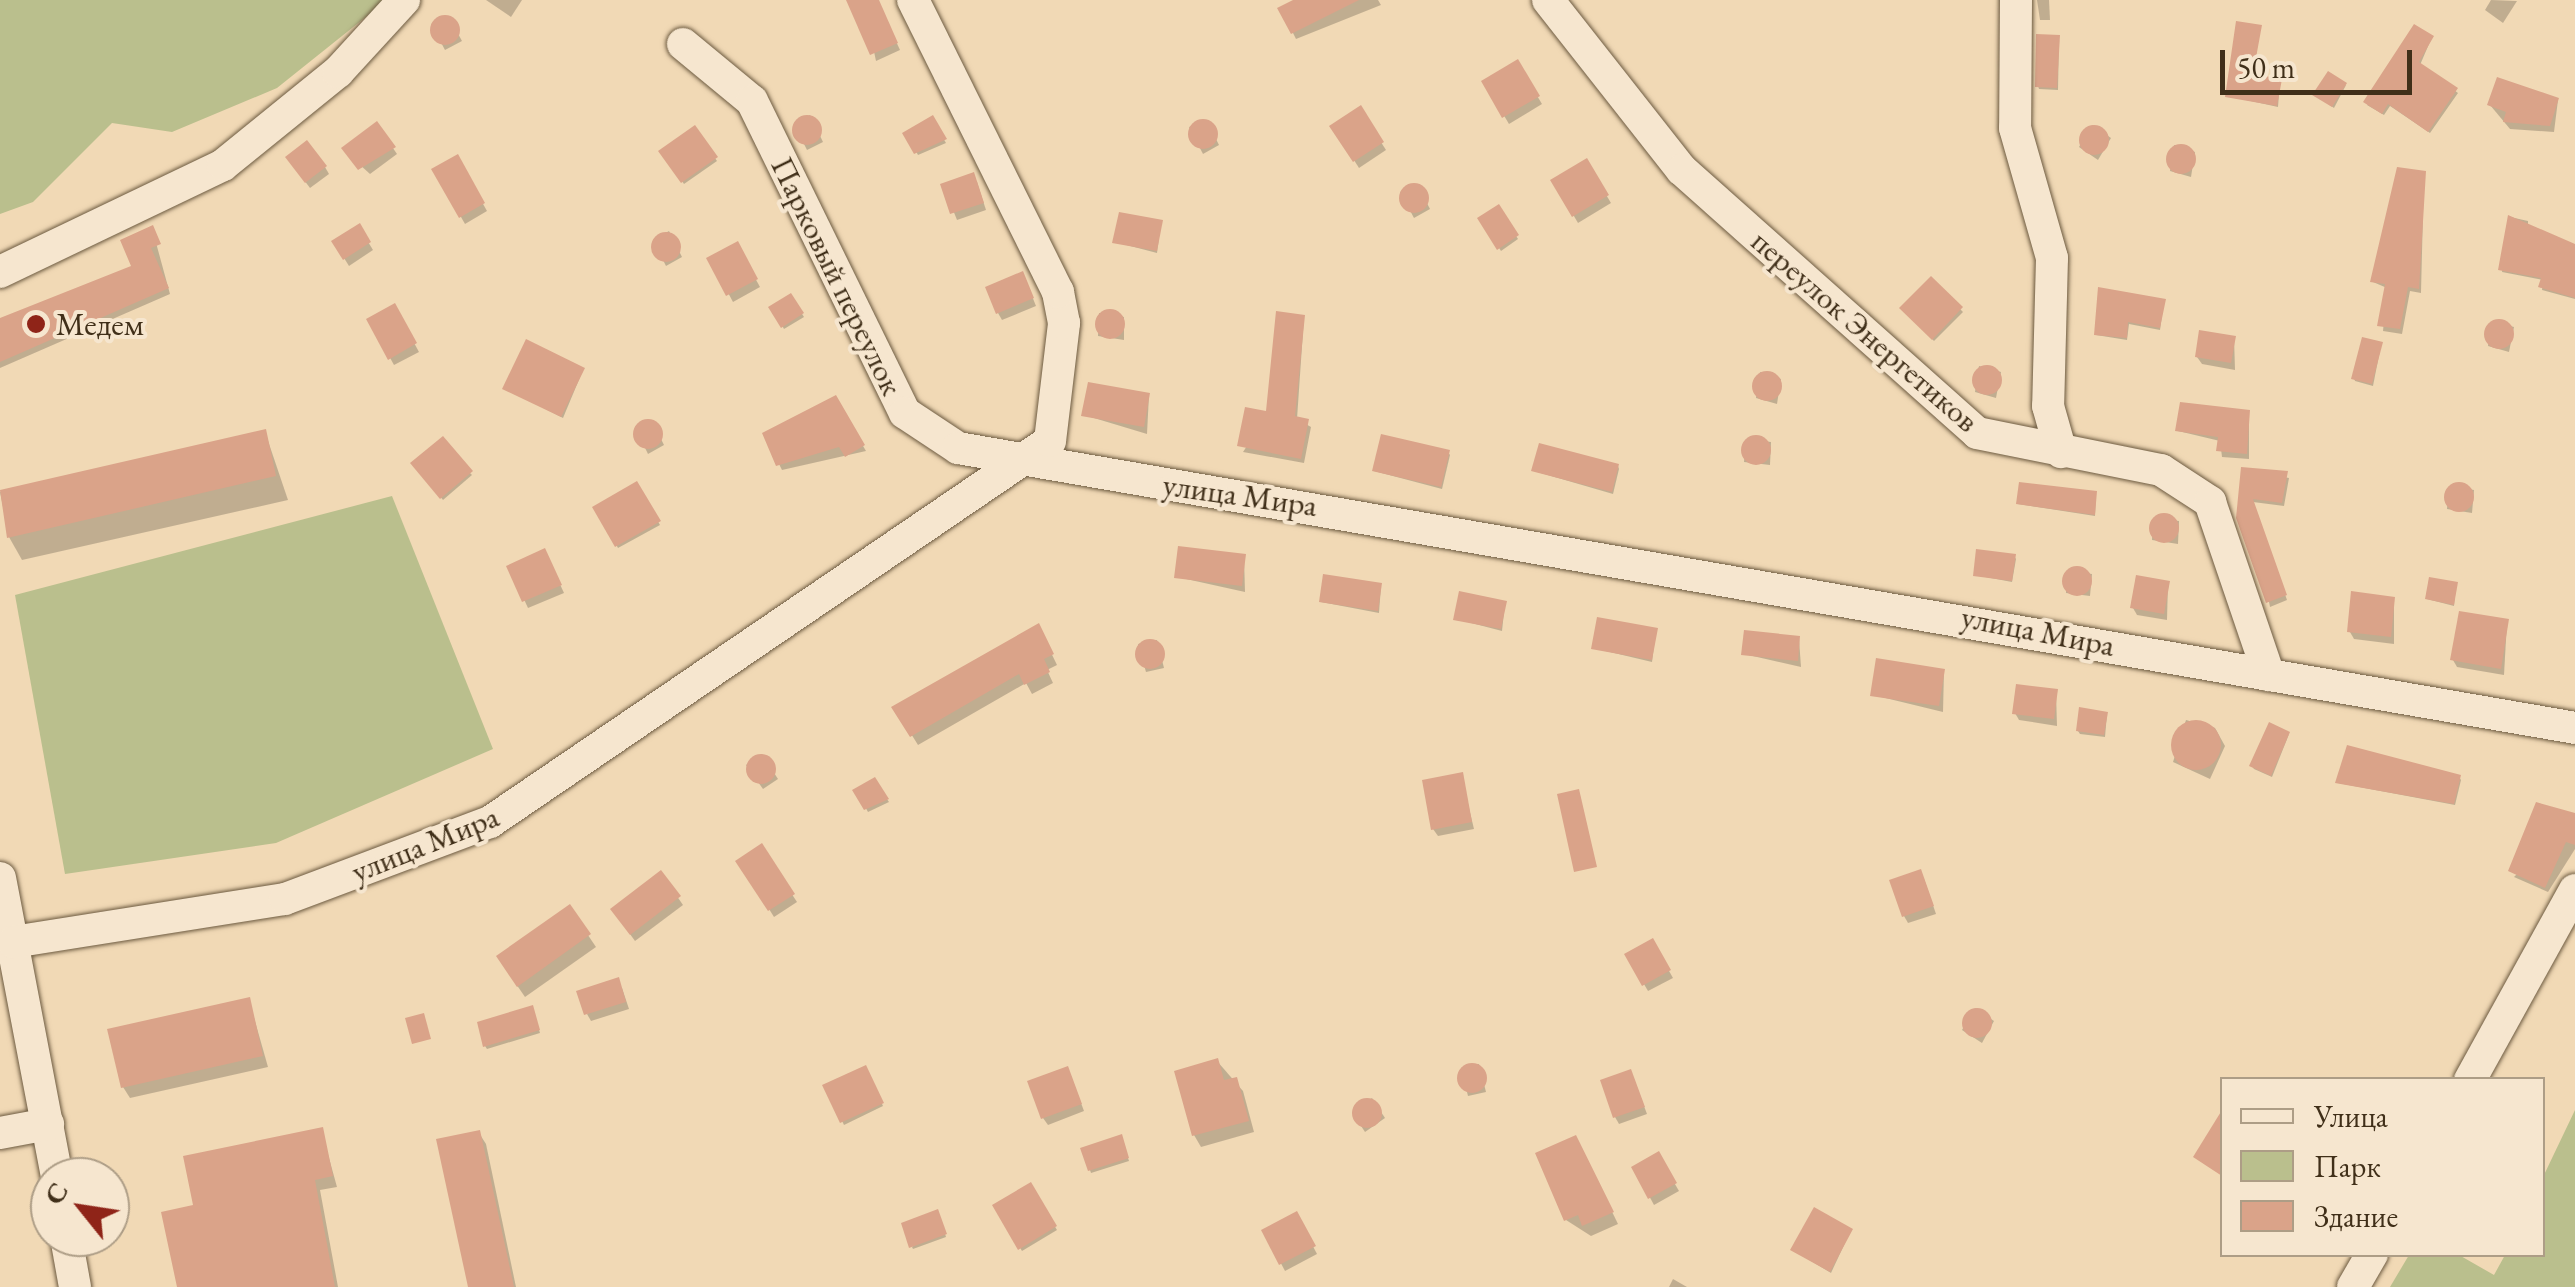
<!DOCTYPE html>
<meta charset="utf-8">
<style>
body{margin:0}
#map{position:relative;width:2575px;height:1287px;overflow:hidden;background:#f1d9b5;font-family:"EB Garamond",serif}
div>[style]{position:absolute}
.green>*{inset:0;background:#babf8d}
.shadow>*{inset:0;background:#0003}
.building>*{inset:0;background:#daa389}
.round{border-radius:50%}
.roads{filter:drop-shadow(0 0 2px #6c5a40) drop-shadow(0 0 2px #6c5a40)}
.minor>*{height:32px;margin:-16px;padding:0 16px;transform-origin:16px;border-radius:16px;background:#f6e6cf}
.dots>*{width:28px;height:28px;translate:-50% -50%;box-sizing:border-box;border:5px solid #f6e6cf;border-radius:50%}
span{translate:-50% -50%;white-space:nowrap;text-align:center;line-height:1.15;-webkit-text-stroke:8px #f6e6cf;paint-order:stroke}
.street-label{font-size:32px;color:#402f19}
.poi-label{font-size:32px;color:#402f19}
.left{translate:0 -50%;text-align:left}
.legend{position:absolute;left:2220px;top:1077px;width:325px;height:180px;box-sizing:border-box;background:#f6e6cf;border:2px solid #ad9d86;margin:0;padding:12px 18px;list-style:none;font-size:30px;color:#402f19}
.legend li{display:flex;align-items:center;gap:20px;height:50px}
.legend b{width:50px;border:2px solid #ad9d86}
.north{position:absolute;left:30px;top:1157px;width:100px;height:100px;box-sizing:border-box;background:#f6e6cf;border:2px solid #ad9d86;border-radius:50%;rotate:300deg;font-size:28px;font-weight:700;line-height:40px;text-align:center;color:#402f19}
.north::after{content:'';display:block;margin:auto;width:35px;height:45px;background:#8f2418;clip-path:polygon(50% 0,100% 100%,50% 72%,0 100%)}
.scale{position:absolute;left:2220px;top:50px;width:192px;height:45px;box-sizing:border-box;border:5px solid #402f19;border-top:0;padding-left:12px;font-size:30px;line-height:35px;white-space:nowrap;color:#402f19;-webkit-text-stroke:8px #f6e6cf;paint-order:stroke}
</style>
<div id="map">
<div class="green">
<div style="clip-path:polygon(0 0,387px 0,277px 88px,172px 132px,112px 123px,33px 202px,0 214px)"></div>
<div style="clip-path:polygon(392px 496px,493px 749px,276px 843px,65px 874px,15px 595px)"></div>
<div style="clip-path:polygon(2575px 1110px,2575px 1287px,2390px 1287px,2409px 1255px,2459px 1255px,2494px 1275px,2505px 1255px,2542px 1254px,2543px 1177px)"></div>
</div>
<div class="shadow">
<div style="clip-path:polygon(486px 0,522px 0,511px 17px)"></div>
<div style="clip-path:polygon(863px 0,877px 0,900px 50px,876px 61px)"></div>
<div style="clip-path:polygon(1296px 0,1378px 0,1381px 5px,1296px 39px,1281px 9px)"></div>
<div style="clip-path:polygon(2037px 0,2049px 0,2050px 20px,2040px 20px)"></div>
<div style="clip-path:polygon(2491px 0,2517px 1px,2503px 23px,2485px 10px)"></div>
<div style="clip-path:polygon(449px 17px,462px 41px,445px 50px,431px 24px)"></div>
<div style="clip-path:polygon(2260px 28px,2253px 76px,2280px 81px,2278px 107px,2228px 96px)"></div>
<div style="clip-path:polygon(2059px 37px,2058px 90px,2039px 89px,2038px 86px)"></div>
<div style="clip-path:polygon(2432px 37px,2420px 65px,2458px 93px,2430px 133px,2390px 106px,2384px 115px,2367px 105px)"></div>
<div style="clip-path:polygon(1517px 62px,1542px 104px,1509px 124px,1484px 82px)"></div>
<div style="clip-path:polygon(2346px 85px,2334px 108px,2315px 95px)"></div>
<div style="clip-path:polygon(2558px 100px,2554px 132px,2510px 129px,2490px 105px)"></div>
<div style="clip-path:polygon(1360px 109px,1386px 150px,1359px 168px,1333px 127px)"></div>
<div style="clip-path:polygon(810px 115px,823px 142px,807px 150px,794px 124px)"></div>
<div style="clip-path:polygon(932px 119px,946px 143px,918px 155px,906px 134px)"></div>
<div style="clip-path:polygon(1207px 121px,1219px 145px,1203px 154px,1189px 127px)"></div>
<div style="clip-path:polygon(377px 125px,397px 154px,370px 174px,348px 154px)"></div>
<div style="clip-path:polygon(2092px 125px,2111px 138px,2098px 160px,2079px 147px)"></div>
<div style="clip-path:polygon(694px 128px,717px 161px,684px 184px,662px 152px)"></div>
<div style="clip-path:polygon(2174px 145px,2195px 152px,2191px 177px,2170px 171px)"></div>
<div style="clip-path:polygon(457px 158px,487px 211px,465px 224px,434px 170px)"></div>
<div style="clip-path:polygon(1586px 161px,1611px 203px,1578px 223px,1553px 180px)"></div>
<div style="clip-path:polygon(292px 164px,325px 167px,329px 174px,310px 188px)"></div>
<div style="clip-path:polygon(2424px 173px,2421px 293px,2410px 291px,2402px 334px,2383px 331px,2387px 288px,2373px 282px)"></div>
<div style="clip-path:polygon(977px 182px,986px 210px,957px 220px,943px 185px)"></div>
<div style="clip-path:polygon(1418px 186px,1430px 209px,1414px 218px,1400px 192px)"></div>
<div style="clip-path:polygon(1498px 208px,1518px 239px,1501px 251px,1480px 219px)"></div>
<div style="clip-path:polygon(2510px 217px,2528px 221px,2528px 233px,2575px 247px,2575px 299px,2542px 290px,2543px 280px,2502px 272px)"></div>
<div style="clip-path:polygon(1161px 222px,1157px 253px,1115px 242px)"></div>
<div style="clip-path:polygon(359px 227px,373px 250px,349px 266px,334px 242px)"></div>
<div style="clip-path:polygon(152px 228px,170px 294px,0 368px,0 321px,135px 267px)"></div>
<div style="clip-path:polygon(669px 231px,682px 257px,666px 266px,653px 240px)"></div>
<div style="clip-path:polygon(737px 245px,760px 287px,733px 302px,710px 259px)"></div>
<div style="clip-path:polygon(1931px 279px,1963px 312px,1934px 341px,1904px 311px)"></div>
<div style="clip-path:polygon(1026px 281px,1036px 306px,1002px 320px,998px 313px)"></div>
<div style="clip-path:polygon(791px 296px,804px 317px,784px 329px,772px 308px)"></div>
<div style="clip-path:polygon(2164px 301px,2160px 330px,2129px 324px,2127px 340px,2096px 335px)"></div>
<div style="clip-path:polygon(394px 306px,419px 352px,394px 365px,369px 320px)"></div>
<div style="clip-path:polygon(1099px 313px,1124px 317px,1124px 340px,1098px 336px)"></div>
<div style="clip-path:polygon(1304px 317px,1297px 419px,1311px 427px,1304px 463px,1243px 452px,1268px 414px)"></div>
<div style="clip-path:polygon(2492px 321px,2514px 327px,2509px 352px,2488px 346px)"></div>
<div style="clip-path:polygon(2234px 338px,2235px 370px,2202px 364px,2197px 357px)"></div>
<div style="clip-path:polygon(2381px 345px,2373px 386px,2355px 381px,2354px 378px)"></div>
<div style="clip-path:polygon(1979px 366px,2001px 372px,1996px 398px,1975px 392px)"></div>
<div style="clip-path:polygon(583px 370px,563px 418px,505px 388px)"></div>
<div style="clip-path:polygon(1760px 372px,1781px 379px,1777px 404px,1756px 398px)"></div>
<div style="clip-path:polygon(1149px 395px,1147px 434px,1084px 415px)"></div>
<div style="clip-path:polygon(835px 398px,866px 451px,782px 470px,779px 464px)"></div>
<div style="clip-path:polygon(2249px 412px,2249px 459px,2222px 457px,2220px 441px,2178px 431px)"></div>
<div style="clip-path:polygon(652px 421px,664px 445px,648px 454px,635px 427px)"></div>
<div style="clip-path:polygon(265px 432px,288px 500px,22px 560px,9px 537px,0 492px)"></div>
<div style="clip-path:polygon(1746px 439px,1771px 442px,1770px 465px,1744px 462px)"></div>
<div style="clip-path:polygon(1450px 455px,1442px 489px,1374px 471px,1448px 452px)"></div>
<div style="clip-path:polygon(415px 466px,470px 473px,472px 475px,443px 500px)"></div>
<div style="clip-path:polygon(1619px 469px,1613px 494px,1534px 471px,1618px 466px)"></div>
<div style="clip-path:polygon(2243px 470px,2289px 478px,2284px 506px,2253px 502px,2287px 600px,2270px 607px)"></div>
<div style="clip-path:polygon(637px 484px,660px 525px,618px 548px,595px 508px)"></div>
<div style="clip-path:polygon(2449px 486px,2474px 490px,2472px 513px,2447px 509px)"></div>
<div style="clip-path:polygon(2096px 494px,2095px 516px,2018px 504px)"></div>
<div style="clip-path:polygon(2153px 518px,2179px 521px,2178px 544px,2152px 540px)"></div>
<div style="clip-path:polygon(1244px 557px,1245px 592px,1177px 577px)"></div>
<div style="clip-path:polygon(548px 558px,564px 593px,528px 608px,509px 567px)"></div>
<div style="clip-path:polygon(2016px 559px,2012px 582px,1975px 575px,2014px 556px)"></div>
<div style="clip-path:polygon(2067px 571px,2092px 574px,2090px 596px,2066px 593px)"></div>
<div style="clip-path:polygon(2168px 583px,2167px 620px,2137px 615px,2133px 608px)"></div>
<div style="clip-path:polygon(2456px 584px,2454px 606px,2427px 599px)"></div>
<div style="clip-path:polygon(1381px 586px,1379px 613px,1321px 602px)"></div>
<div style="clip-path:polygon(2394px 599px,2394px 644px,2354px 639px,2350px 632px)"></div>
<div style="clip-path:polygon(1505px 603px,1502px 631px,1456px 619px)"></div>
<div style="clip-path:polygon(2507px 622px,2504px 675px,2457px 667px,2453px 660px)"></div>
<div style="clip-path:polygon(1656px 630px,1652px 662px,1593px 648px)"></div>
<div style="clip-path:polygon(1043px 636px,1057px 665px,1047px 670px,1053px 683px,1032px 694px,1026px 683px,918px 745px,895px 708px)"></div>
<div style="clip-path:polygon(1799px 639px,1801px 667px,1744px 654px)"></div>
<div style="clip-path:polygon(1157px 640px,1164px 668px,1146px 672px,1138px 644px)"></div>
<div style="clip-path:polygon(1944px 671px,1943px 712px,1873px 695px)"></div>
<div style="clip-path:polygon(2056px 692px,2057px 726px,2019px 720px,2015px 713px)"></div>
<div style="clip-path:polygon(2107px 714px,2105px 737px,2080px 734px,2078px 731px)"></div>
<div style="clip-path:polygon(2186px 720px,2215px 728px,2225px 746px,2210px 779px,2173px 762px)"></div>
<div style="clip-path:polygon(2289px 734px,2272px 777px,2254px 769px,2252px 766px)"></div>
<div style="clip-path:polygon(762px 754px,778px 779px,763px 789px,746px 765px)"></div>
<div style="clip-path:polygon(1461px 775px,1474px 829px,1438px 836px,1433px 829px)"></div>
<div style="clip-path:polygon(874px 780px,889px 802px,868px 812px,856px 791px)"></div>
<div style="clip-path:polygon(2461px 780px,2455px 805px,2338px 783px,2459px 777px)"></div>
<div style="clip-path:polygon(2575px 816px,2575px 849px,2548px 892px,2514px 877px)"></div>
<div style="clip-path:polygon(761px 847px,797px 902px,774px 917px,739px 861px)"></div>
<div style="clip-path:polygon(661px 873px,683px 905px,635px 941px,617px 916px)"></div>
<div style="clip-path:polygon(1924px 879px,1936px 914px,1908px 923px,1904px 916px)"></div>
<div style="clip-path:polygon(569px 907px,596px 947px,525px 997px,505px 968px)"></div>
<div style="clip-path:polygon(1652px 941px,1673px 978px,1648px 991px,1627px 955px)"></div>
<div style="clip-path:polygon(622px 988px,629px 1009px,591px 1021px,587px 1014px)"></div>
<div style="clip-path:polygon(249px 1000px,268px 1067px,130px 1098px,123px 1087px)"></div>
<div style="clip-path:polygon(1975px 1008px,1994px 1021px,1982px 1043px,1962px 1030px)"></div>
<div style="clip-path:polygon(533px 1010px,540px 1033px,487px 1049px,485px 1046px)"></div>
<div style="clip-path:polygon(1217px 1061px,1243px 1091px,1254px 1132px,1201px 1147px,1194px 1135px)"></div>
<div style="clip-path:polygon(1479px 1064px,1486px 1092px,1468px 1096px,1461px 1068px)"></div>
<div style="clip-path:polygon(865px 1068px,883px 1106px,844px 1125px,826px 1087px)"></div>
<div style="clip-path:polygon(1071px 1076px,1084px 1111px,1048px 1125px,1043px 1118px)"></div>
<div style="clip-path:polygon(1634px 1079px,1647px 1114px,1619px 1124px,1615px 1117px)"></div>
<div style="clip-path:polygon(1372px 1098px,1385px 1118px,1365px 1132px,1352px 1112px)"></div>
<div style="clip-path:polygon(321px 1129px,337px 1187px,320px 1190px,338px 1287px,180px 1287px,196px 1207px)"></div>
<div style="clip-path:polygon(479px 1133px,486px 1144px,516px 1287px,470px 1287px)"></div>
<div style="clip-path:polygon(1122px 1140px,1129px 1161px,1091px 1173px,1090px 1170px)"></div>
<div style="clip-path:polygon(1582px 1150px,1618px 1224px,1591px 1236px,1566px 1220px)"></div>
<div style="clip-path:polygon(1658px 1155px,1679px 1191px,1654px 1205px,1634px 1168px)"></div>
<div style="clip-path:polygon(1030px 1185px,1057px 1230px,1022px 1251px,995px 1206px)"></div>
<div style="clip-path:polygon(1296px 1214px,1317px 1254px,1285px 1271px,1264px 1231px)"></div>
<div style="clip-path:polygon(939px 1215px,946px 1237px,913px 1249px,912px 1247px)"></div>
<div style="clip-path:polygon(1851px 1230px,1831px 1273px,1793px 1250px)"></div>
<div style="clip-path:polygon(1673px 1279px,1687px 1287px,1669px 1287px)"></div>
</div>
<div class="building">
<div style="clip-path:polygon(846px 0,879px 0,898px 43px,870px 55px)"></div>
<div style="clip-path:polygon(1359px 0,1291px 34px,1277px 8px,1293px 0)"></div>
<div class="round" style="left:430px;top:15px;width:30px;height:30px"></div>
<div style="clip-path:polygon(2236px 21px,2262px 25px,2253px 74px,2282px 79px,2277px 106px,2225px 97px)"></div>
<div style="clip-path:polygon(2414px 24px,2434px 36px,2419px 62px,2458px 88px,2428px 132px,2388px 104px,2382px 114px,2363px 102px)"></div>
<div style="clip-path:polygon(2036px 34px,2060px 35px,2057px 88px,2035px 87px)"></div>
<div style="clip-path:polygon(1518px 59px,1540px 96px,1502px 118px,1481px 81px)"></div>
<div style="clip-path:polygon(2328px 71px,2347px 83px,2332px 107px,2312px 95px)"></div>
<div style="clip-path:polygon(2497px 77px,2559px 98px,2550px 126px,2503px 122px,2506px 112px,2487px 105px)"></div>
<div style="clip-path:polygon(1361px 105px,1384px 142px,1353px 162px,1329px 126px)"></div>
<div style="clip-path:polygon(933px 115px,947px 139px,914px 154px,902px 133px)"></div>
<div class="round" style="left:792px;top:115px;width:30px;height:30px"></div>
<div class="round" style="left:1188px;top:119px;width:30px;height:30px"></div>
<div style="clip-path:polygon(377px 121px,396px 147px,358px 170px,341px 148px)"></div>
<div style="clip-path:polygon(695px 125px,718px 157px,681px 183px,658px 151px)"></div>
<div class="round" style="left:2079px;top:125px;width:30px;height:30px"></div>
<div style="clip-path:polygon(307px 140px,327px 166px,305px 183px,285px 157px)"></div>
<div class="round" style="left:2166px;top:144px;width:30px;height:30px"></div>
<div style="clip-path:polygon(458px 154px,485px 203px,459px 218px,431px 169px)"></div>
<div style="clip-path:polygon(1587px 158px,1609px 195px,1572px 217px,1550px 180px)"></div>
<div style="clip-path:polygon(2397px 167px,2426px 171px,2419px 289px,2408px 287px,2400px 329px,2377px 326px,2385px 284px,2370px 282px)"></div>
<div style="clip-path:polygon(974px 172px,984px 203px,950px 214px,940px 184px)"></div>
<div class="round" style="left:1399px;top:183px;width:30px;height:30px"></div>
<div style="clip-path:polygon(1499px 204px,1519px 235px,1497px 250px,1477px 218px)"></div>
<div style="clip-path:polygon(1119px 212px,1163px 220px,1157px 251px,1112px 243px)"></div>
<div style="clip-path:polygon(2508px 215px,2575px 244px,2575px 298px,2538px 287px,2541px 278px,2498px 270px)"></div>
<div style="clip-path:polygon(360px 223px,371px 242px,343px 260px,331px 241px)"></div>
<div style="clip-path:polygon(153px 225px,161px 244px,151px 248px,169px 288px,0 362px,0 318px,131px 266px,120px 240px)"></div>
<div class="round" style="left:651px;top:232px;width:30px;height:30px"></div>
<div style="clip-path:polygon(738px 241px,758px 279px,726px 296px,706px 258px)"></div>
<div style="clip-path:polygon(1023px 271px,1034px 298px,996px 314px,985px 287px)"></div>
<div style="clip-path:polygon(1931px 276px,1963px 307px,1932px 340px,1899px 308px)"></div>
<div style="clip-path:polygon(2098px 287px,2166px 299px,2160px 328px,2128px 322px,2127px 338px,2094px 335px)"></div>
<div style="clip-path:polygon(791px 293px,804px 313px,781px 328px,768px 307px)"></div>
<div style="clip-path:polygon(395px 303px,417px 343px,388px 360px,366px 319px)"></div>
<div class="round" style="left:1095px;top:309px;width:30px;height:30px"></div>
<div style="clip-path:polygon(1276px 311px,1305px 315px,1295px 416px,1309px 419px,1301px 459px,1237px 446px,1245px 407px,1266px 411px)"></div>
<div class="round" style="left:2484px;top:319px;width:30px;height:30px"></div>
<div style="clip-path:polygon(2199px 330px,2236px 336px,2231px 363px,2195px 357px)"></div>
<div style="clip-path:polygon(2362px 337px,2383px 342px,2372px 384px,2351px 379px)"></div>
<div style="clip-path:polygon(526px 339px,585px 368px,561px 417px,502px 389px)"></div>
<div class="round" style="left:1972px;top:365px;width:30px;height:30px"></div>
<div class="round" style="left:1752px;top:371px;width:30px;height:30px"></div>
<div style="clip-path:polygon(1088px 382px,1150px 393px,1144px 427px,1081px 416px)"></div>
<div style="clip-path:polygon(836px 395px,865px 445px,845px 457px,839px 447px,776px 466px,762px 433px)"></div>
<div style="clip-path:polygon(2180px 402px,2250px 410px,2247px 454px,2216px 451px,2218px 437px,2175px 431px)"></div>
<div class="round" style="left:633px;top:419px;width:30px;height:30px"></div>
<div style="clip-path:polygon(266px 429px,276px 476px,7px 538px,0 490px)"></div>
<div style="clip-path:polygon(1381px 434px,1450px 450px,1441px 487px,1372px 471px)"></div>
<div class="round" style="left:1741px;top:435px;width:30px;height:30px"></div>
<div style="clip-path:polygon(443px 436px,473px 471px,440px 499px,410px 463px)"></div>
<div style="clip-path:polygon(1539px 443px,1619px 464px,1612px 492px,1531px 471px)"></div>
<div style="clip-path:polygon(2241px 467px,2288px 471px,2282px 503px,2253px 499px,2287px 595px,2266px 603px,2236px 518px)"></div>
<div style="clip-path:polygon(637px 481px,661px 521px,615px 547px,592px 507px)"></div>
<div style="clip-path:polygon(2019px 482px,2097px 491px,2095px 515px,2016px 504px)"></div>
<div class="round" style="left:2444px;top:482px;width:30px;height:30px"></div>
<div class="round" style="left:2149px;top:513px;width:30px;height:30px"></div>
<div style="clip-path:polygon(1178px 546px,1246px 554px,1242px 586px,1174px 578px)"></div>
<div style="clip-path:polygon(545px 548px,562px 585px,522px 602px,506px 566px)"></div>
<div style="clip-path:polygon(1976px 549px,2016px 554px,2012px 581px,1973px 576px)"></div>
<div class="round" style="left:2062px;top:566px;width:30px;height:30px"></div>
<div style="clip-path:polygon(1323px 574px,1382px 583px,1378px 611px,1319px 602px)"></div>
<div style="clip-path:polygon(2136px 575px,2170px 581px,2164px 614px,2130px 608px)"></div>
<div style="clip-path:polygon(2429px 577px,2458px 582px,2454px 605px,2425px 599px)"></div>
<div style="clip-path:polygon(1459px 591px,1507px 601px,1501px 629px,1453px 620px)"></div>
<div style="clip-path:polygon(2351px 591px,2395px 597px,2391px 637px,2347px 632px)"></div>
<div style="clip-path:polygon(2459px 611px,2509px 619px,2501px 669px,2450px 660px)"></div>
<div style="clip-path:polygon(1597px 617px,1658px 628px,1652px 660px,1591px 649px)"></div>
<div style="clip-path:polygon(1039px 623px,1054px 654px,1044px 659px,1050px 672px,1024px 685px,1019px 674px,910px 737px,891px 707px)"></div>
<div style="clip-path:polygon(1744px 630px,1800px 636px,1798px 661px,1741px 655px)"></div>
<div class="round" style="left:1135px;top:639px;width:30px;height:30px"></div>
<div style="clip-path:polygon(1876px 658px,1945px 669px,1939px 706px,1870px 696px)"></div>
<div style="clip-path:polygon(2016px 684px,2058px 689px,2054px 719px,2012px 714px)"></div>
<div style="clip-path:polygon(2079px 707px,2108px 712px,2104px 735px,2076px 731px)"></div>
<div class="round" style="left:2171px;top:720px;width:50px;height:50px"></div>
<div style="clip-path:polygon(2269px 722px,2290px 732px,2271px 776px,2249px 766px)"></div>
<div style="clip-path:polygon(2347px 745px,2461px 775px,2454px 804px,2335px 783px)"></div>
<div class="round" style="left:746px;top:754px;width:30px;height:30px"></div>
<div style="clip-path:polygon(1463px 772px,1472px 822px,1431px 830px,1422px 780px)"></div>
<div style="clip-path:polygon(875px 777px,889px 799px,864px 810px,852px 790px)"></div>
<div style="clip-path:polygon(1579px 789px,1597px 867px,1574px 872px,1557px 794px)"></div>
<div style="clip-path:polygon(2536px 802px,2575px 813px,2575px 845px,2566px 842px,2545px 888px,2508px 871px)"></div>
<div style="clip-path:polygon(762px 843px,795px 894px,768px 911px,735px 861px)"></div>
<div style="clip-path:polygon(1921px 869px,1934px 906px,1902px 917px,1889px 880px)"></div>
<div style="clip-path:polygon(661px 870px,681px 896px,630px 935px,610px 909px)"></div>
<div style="clip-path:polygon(570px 904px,591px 934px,517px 987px,496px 956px)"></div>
<div style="clip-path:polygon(1653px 938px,1671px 970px,1642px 986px,1624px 954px)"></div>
<div style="clip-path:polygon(619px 977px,626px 1002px,584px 1015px,576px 991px)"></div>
<div style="clip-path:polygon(250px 997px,263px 1056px,121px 1088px,107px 1029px)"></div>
<div style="clip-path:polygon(533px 1005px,540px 1030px,483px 1047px,477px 1022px)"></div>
<div class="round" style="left:1962px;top:1008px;width:30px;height:30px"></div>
<div style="clip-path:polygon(424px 1013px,431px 1039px,412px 1044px,405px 1018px)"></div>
<div style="clip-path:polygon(1218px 1058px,1224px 1080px,1237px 1077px,1249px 1121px,1192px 1136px,1174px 1071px)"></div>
<div class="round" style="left:1457px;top:1063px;width:30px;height:30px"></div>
<div style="clip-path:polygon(866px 1065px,884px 1103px,840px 1123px,822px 1085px)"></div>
<div style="clip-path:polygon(1068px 1066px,1082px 1104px,1041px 1119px,1027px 1081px)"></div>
<div style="clip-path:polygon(1631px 1069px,1645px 1107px,1613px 1118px,1600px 1080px)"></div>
<div class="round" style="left:1352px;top:1098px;width:30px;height:30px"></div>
<div style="clip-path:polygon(2222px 1110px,2222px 1176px,2193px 1157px)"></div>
<div style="clip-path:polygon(323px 1127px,333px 1176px,315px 1180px,335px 1287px,177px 1287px,161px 1212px,193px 1205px,183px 1156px)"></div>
<div style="clip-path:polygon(480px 1130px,514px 1287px,468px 1287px,436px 1139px)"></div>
<div style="clip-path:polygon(1122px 1134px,1129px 1158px,1088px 1171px,1080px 1148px)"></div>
<div style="clip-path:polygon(1576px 1135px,1614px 1212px,1582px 1226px,1578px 1215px,1564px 1221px,1535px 1153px)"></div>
<div style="clip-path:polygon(1659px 1151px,1677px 1183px,1648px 1199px,1631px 1167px)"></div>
<div style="clip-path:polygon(1031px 1182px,1057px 1226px,1018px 1250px,992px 1205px)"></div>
<div style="clip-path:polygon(1814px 1207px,1853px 1229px,1830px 1272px,1790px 1250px)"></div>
<div style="clip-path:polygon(938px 1209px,947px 1234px,909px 1248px,901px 1223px)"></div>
<div style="clip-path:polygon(1297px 1211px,1316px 1246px,1279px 1265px,1261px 1230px)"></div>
</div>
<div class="roads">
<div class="minor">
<div style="left:1548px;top:0;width:216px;rotate:51.8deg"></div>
<div style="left:1682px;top:170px;width:395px;rotate:41.7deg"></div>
<div style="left:1977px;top:433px;width:188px;rotate:11.4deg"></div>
<div style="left:2161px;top:470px;width:59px;rotate:33.1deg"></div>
<div style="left:2210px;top:502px;width:183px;rotate:71.2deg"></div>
<div style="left:2016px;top:0;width:128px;rotate:90.4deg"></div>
<div style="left:2015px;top:128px;width:135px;rotate:74.1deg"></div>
<div style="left:2052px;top:258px;width:148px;rotate:91.5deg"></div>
<div style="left:2048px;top:406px;width:48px;rotate:74.2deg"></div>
<div style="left:683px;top:44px;width:89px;rotate:39.6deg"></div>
<div style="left:752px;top:101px;width:347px;rotate:63.9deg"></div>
<div style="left:905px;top:413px;width:64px;rotate:33.4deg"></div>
<div style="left:958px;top:448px;width:1641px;rotate:9.82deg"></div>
<div style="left:0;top:272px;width:247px;rotate:-25.6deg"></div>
<div style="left:223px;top:165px;width:148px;rotate:-39deg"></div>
<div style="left:338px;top:72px;width:98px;rotate:-47.5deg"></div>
<div style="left:0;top:878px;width:304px;rotate:79.2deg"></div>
<div style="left:13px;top:942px;width:275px;rotate:-9deg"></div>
<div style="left:285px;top:899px;width:219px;rotate:-20.6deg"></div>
<div style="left:490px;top:822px;width:677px;rotate:-34.23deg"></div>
<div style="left:1050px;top:441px;width:119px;rotate:-83.2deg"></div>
<div style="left:1064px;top:323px;width:32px;rotate:-101deg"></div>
<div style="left:1058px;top:292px;width:326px;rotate:-116.4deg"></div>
<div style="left:2470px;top:1080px;width:217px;rotate:-61.1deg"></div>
<div style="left:0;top:1133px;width:49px;rotate:-10.6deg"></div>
<div style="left:66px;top:1237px;width:51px;rotate:79.8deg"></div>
<div style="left:2353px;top:1287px;width:38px;rotate:-60deg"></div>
</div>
</div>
<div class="dots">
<div style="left:36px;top:324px;background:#8f2418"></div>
</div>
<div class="street-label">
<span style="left:837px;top:276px;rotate:64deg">Парковый переулок</span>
<span style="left:1865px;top:331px;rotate:41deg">переулок Энергетиков</span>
<span style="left:1240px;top:495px;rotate:8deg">улица Мира</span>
<span style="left:2038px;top:631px;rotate:11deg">улица Мира</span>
<span style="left:425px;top:844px;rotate:-22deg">улица Мира</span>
</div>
<div class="poi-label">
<span class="left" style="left:56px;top:324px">Медем</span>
</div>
<ul class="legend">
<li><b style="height:12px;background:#f6e6cf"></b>Улица</li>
<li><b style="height:28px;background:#babf8d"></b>Парк</li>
<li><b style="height:28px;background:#daa389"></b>Здание</li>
</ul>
<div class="north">С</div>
<div class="scale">50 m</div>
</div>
